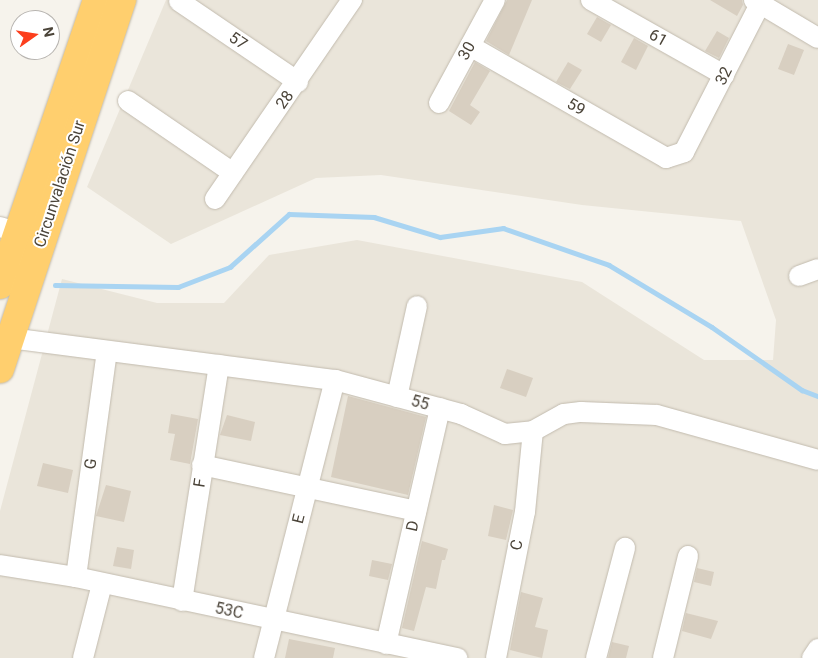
<!DOCTYPE html>
<meta charset="utf-8">
<style>
body{margin:0}
#map{position:relative;width:818px;height:658px;overflow:hidden;background:#f6f3ec;font-family:Roboto,sans-serif}
div>[style]{position:absolute}
.residential>*{inset:0;background:#eae5da}
.stream>*{height:4.5px;margin:-2.25px;padding:0 2.25px;transform-origin:2.25px;border-radius:2.25px;background:#a9d4f2}
.building>*{inset:0;background:#d8cfc1}
.roads{filter:drop-shadow(0 0 1px #c2bbae) drop-shadow(0 0 1px #c2bbae)}
.minor>*{height:20px;margin:-10px;padding:0 10px;transform-origin:10px;border-radius:10px;background:#fff}
.highway>*{height:28px;margin:-14px;padding:0 14px;transform-origin:14px;border-radius:14px;background:#ffcf6e}
span{translate:-50% -50%;white-space:nowrap;text-align:center;line-height:1.15;-webkit-text-stroke:4px #fff;paint-order:stroke}
.street-label{font-size:16px;color:#4b4439}
.north{position:absolute;left:10px;top:10px;width:50px;height:50px;box-sizing:border-box;background:#fff;border:1px solid #b7b4b0;border-radius:50%;rotate:77deg;font-size:14px;font-weight:700;line-height:20px;text-align:center;color:#4b4439}
.north::after{content:'';display:block;margin:auto;width:18px;height:22px;background:#fc3f1d;clip-path:polygon(50% 0,100% 100%,50% 72%,0 100%)}
</style>
<div id="map">
<div class="residential">
<div style="clip-path:polygon(166px 0,818px 0,818px 658px,0 658px,0 511px,62px 279px,157px 303px,224px 303px,269px 255px,357px 240px,582px 282px,704px 360px,773px 360px,776px 320px,741px 221px,582px 205px,381px 175px,316px 178px,171px 244px,87px 187px)"></div>
</div>
<div class="stream">
<div style="left:55px;top:285px;width:123px;rotate:0.9deg"></div>
<div style="left:178px;top:287px;width:56px;rotate:-21deg"></div>
<div style="left:230px;top:267px;width:79px;rotate:-41.9deg"></div>
<div style="left:289px;top:214px;width:85px;rotate:2deg"></div>
<div style="left:374px;top:217px;width:69px;rotate:16.9deg"></div>
<div style="left:440px;top:237px;width:64px;rotate:-8.1deg"></div>
<div style="left:503px;top:228px;width:112px;rotate:19.2deg"></div>
<div style="left:609px;top:265px;width:120px;rotate:31deg"></div>
<div style="left:712px;top:327px;width:110px;rotate:35deg"></div>
<div style="left:802px;top:390px;width:17px;rotate:21deg"></div>
</div>
<div class="building">
<div style="clip-path:polygon(507px 0,532px 0,509px 55px,486px 41px)"></div>
<div style="clip-path:polygon(710px 0,742px 0,743px 5px,737px 16px)"></div>
<div style="clip-path:polygon(597px 17px,611px 25px,601px 42px,587px 34px)"></div>
<div style="clip-path:polygon(717px 31px,729px 38px,719px 58px,705px 51px)"></div>
<div style="clip-path:polygon(634px 38px,648px 46px,636px 70px,621px 62px)"></div>
<div style="clip-path:polygon(788px 44px,804px 50px,794px 75px,778px 69px)"></div>
<div style="clip-path:polygon(475px 62px,490px 71px,470px 105px,480px 112px,471px 125px,449px 111px)"></div>
<div style="clip-path:polygon(568px 62px,582px 70px,570px 89px,556px 82px)"></div>
<div style="clip-path:polygon(507px 369px,533px 378px,526px 397px,500px 388px)"></div>
<div style="clip-path:polygon(348px 396px,426px 417px,408px 495px,331px 477px)"></div>
<div style="clip-path:polygon(171px 414px,198px 419px,190px 464px,170px 460px,175px 434px,168px 433px)"></div>
<div style="clip-path:polygon(227px 415px,255px 422px,251px 441px,220px 435px)"></div>
<div style="clip-path:polygon(43px 463px,73px 470px,68px 493px,37px 486px)"></div>
<div style="clip-path:polygon(106px 485px,131px 491px,124px 522px,96px 516px)"></div>
<div style="clip-path:polygon(494px 505px,513px 510px,506px 540px,488px 536px)"></div>
<div style="clip-path:polygon(422px 541px,448px 549px,445px 560px,442px 560px,436px 589px,426px 587px,414px 631px,402px 628px)"></div>
<div style="clip-path:polygon(117px 547px,134px 550px,131px 569px,113px 566px)"></div>
<div style="clip-path:polygon(372px 560px,392px 564px,388px 580px,369px 576px)"></div>
<div style="clip-path:polygon(697px 568px,714px 572px,711px 586px,694px 582px)"></div>
<div style="clip-path:polygon(521px 592px,543px 598px,535px 627px,548px 630px,542px 658px,510px 650px)"></div>
<div style="clip-path:polygon(686px 613px,718px 621px,711px 639px,682px 631px)"></div>
<div style="clip-path:polygon(289px 639px,335px 648px,333px 658px,285px 658px)"></div>
<div style="clip-path:polygon(612px 642px,629px 646px,626px 658px,608px 658px)"></div>
</div>
<div class="roads">
<div class="minor">
<div style="left:591px;top:0;width:153px;rotate:29.4deg"></div>
<div style="left:754px;top:0;width:74px;rotate:30.7deg"></div>
<div style="left:179px;top:1px;width:144px;rotate:34.2deg"></div>
<div style="left:470px;top:46px;width:226px;rotate:29.7deg"></div>
<div style="left:666px;top:158px;width:19px;rotate:-18deg"></div>
<div style="left:684px;top:152px;width:171px;rotate:-62.8deg"></div>
<div style="left:128px;top:101px;width:127px;rotate:34.4deg"></div>
<div style="left:439px;top:103px;width:117px;rotate:-61.5deg"></div>
<div style="left:215px;top:199px;width:242px;rotate:-55.5deg"></div>
<div style="left:0;top:227px;width:17px;rotate:17deg"></div>
<div style="left:799px;top:276px;width:20px;rotate:-20deg"></div>
<div style="left:10px;top:338px;width:328px;rotate:7.4deg"></div>
<div style="left:335px;top:380px;width:131px;rotate:15.1deg"></div>
<div style="left:461px;top:414px;width:48px;rotate:24.4deg"></div>
<div style="left:505px;top:434px;width:28px;rotate:-6deg"></div>
<div style="left:533px;top:431px;width:35px;rotate:-29deg"></div>
<div style="left:564px;top:414px;width:17px;rotate:-7deg"></div>
<div style="left:581px;top:412px;width:76px;rotate:2.3deg"></div>
<div style="left:657px;top:415px;width:167px;rotate:15.6deg"></div>
<div style="left:397px;top:397px;width:93px;rotate:-77.6deg"></div>
<div style="left:202px;top:465px;width:219px;rotate:12.1deg"></div>
<div style="left:0;top:565px;width:77px;rotate:9deg"></div>
<div style="left:76px;top:577px;width:390px;rotate:12deg"></div>
<div style="left:76px;top:577px;width:228px;rotate:-82.2deg"></div>
<div style="left:182px;top:601px;width:239px;rotate:-81.1deg"></div>
<div style="left:386px;top:644px;width:242px;rotate:-77.1deg"></div>
<div style="left:83px;top:658px;width:76px;rotate:-75.6deg"></div>
<div style="left:264px;top:658px;width:287px;rotate:-75.7deg"></div>
<div style="left:496px;top:658px;width:149px;rotate:-78.8deg"></div>
<div style="left:525px;top:512px;width:81px;rotate:-84.4deg"></div>
<div style="left:596px;top:658px;width:114px;rotate:-75.2deg"></div>
<div style="left:663px;top:658px;width:105px;rotate:-76.2deg"></div>
<div style="left:812px;top:658px;width:11px;rotate:-56deg"></div>
</div>
<div class="highway">
<div style="left:0;top:285px;width:301px;rotate:-71.2deg"></div>
<div style="left:0;top:369px;width:389px;rotate:-71.7deg"></div>
</div>
</div>
<div class="street-label">
<span style="left:658px;top:38px;rotate:29deg">61</span>
<span style="left:238px;top:41px;rotate:34deg">57</span>
<span style="left:467px;top:51px;rotate:-61deg">30</span>
<span style="left:724px;top:76px;rotate:-63deg">32</span>
<span style="left:285px;top:100px;rotate:-55deg">28</span>
<span style="left:576px;top:107px;rotate:30deg">59</span>
<span style="left:60px;top:184px;rotate:-72deg">Circunvalación Sur</span>
<span style="left:420px;top:403px;rotate:15deg">55</span>
<span style="left:91px;top:464px;rotate:-82deg">G</span>
<span style="left:200px;top:483px;rotate:-82deg">F</span>
<span style="left:299px;top:519px;rotate:-76deg">E</span>
<span style="left:413px;top:526px;rotate:-77deg">D</span>
<span style="left:517px;top:545px;rotate:-77deg">C</span>
<span style="left:229px;top:611px;rotate:12deg">53C</span>
</div>
<div class="north">N</div>
</div>
